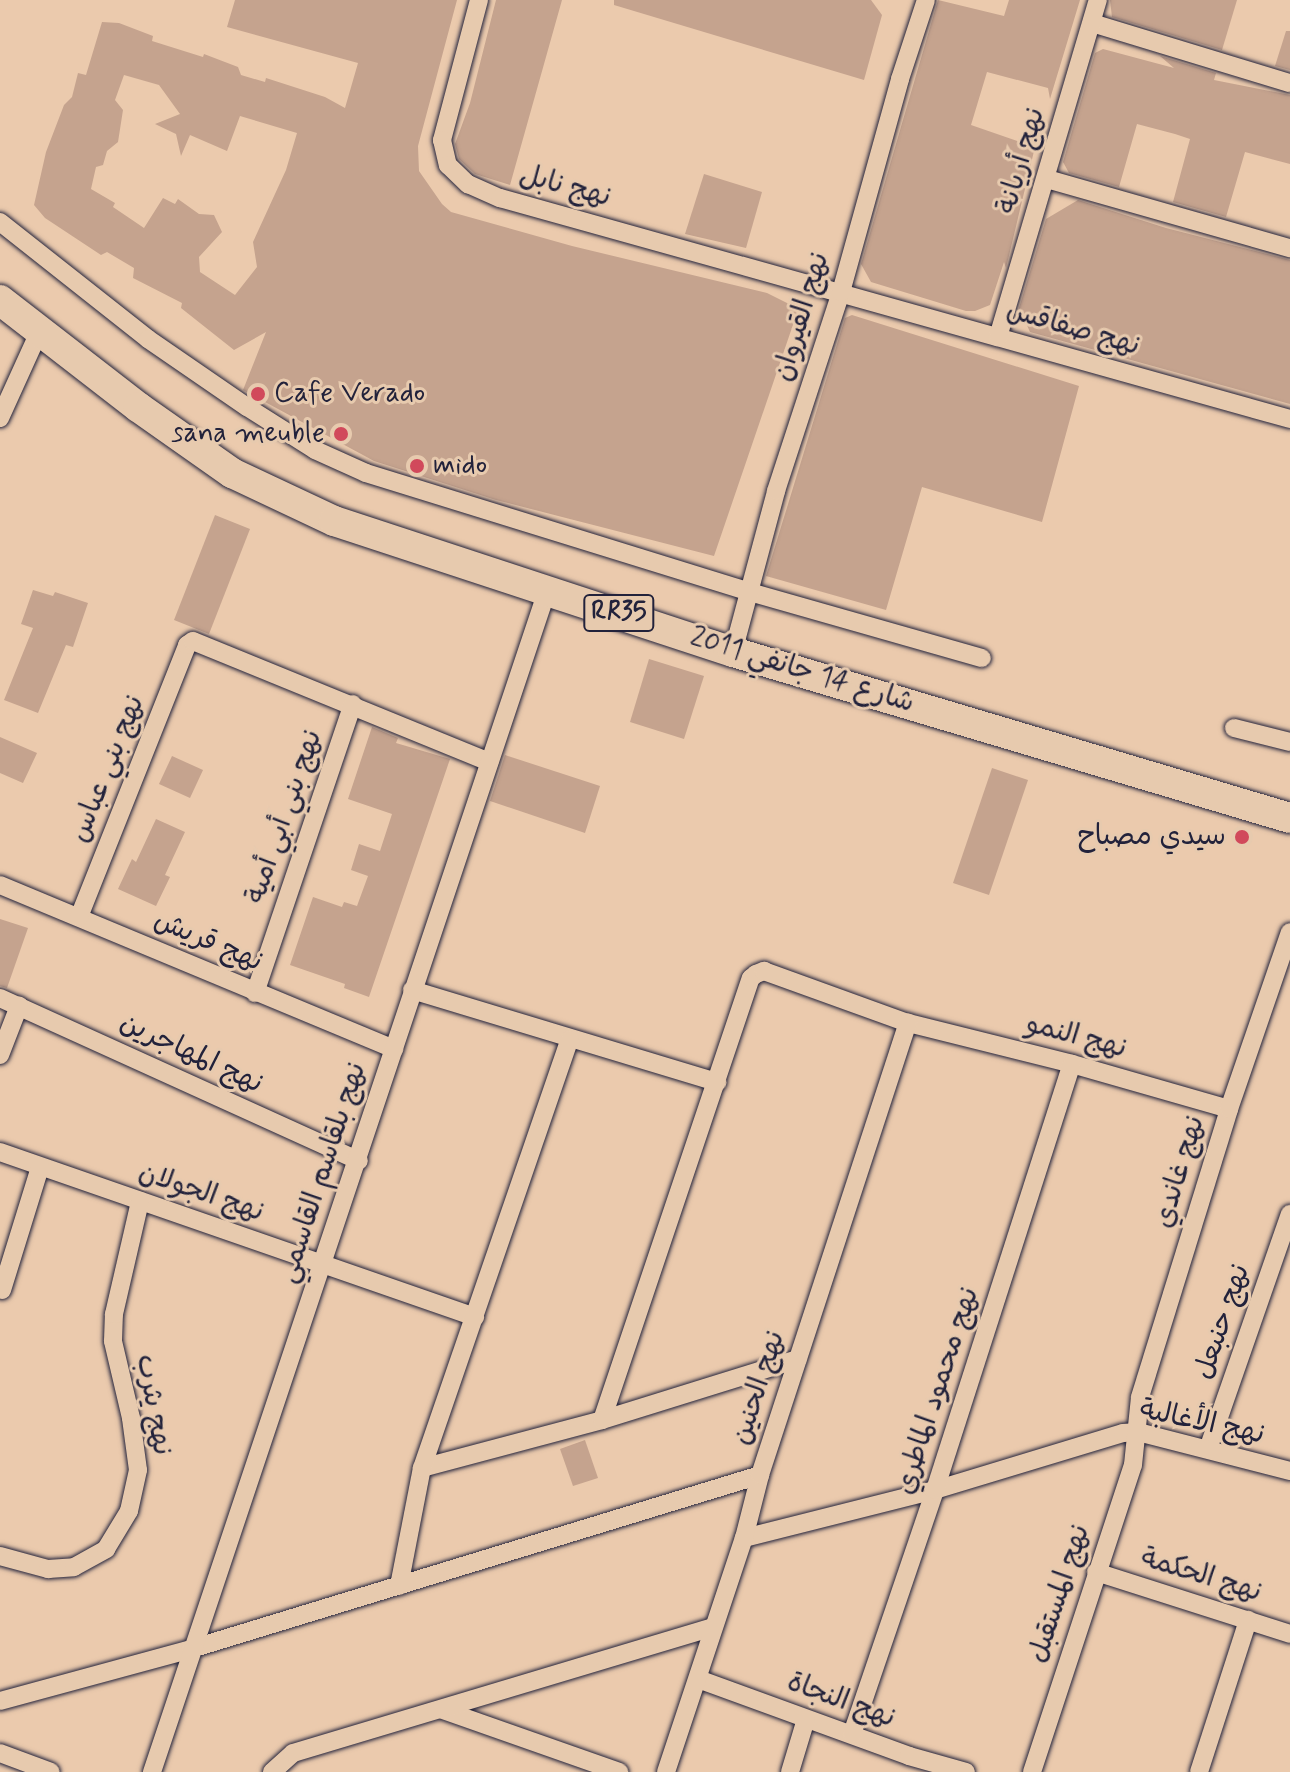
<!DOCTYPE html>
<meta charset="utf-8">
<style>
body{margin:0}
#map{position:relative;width:1290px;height:1772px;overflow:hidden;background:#ebcaad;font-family:Mynerve,"Playpen Sans Arabic",sans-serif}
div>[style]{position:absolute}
.building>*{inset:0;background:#c5a38e}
.roads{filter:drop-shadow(0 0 2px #22223b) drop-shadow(0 0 2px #22223b)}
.street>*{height:18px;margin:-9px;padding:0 9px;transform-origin:9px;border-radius:9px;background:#e7caae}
.primary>*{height:30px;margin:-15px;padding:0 15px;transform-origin:15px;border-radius:15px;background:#e7caae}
.dots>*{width:22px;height:22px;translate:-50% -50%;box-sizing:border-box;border:4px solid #e7caae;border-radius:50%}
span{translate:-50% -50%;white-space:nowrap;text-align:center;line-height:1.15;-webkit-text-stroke:6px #e7caae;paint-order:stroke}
.shield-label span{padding:2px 6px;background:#e7caae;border:2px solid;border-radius:6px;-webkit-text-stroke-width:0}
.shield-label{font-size:26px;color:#22223b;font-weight:700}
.street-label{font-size:28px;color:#22223b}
.poi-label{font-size:28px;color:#22223b}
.left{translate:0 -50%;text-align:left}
.right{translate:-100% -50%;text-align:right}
</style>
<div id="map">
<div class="building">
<div style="clip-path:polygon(evenodd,235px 0,457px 0,418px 146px,419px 171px,442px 204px,451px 212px,572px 246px,767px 293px,789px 304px,797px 313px,714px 556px,496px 500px,374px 461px,243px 390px,266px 332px,234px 350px,181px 308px,182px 303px,133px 278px,134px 268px,107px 252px,101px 255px,45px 218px,34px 205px,46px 152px,64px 105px,72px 97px,78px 73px,86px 75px,102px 22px,119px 23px,153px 36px,152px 41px,203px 57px,204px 54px,238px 67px,241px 75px,265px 82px,266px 78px,325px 97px,345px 108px,358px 63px,227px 27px,235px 0,124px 75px,159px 85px,180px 114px,155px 124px,176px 134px,181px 156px,190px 135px,227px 151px,240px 116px,297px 133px,286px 170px,253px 242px,257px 267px,235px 295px,200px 272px,199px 257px,222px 232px,214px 215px,199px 214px,178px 199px,175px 204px,163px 198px,144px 228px,113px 207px,115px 203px,91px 189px,96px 167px,103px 165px,107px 151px,118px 142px,123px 110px,115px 100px,124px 75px)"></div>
<div style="clip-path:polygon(496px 0,562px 0,510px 185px,475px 174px,459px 159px,455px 144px,470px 103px)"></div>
<div style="clip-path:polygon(614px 0,871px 0,882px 15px,864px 80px,614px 5px)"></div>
<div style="clip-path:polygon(938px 0,1004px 16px,1009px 0,1080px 0,1050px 99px,1048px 88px,987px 72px,971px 125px,1035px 147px,1006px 268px,1004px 262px,990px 305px,975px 311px,966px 311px,871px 282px,861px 264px)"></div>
<div style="clip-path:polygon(1110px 0,1237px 0,1222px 50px,1112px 17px)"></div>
<div style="clip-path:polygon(1286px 31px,1290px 31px,1290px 70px,1275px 66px)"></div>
<div style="clip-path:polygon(1103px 49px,1174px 68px,1160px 56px,1216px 73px,1214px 80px,1290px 95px,1290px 164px,1245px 152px,1226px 217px,1173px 202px,1190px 139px,1175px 134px,1137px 124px,1119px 187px,1069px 173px,1063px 162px,1095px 53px)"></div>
<div style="clip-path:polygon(704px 174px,762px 192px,746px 248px,685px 234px)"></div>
<div style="clip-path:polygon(1078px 200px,1166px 228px,1290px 260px,1290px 404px,1030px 332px,1019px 308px,1046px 219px)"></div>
<div style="clip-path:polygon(852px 315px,1079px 386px,1042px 522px,922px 487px,886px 610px,766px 576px,845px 318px)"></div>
<div style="clip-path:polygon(215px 515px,250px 529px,209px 634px,174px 620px)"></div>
<div style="clip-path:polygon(33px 590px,53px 596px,55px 592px,88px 603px,73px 647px,66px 645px,38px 713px,4px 700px,33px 628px,21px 624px)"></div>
<div style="clip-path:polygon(649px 659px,704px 676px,684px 739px,630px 722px)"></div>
<div style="clip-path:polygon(372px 727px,398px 738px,396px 743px,450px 759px,369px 997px,344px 988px,345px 984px,290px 965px,313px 897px,342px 907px,344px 902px,357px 906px,368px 876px,351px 870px,359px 844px,380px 851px,392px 814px,348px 799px)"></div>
<div style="clip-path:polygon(0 737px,37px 753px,23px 783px,0 773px)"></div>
<div style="clip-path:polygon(505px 755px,600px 786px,585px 833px,490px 801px)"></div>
<div style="clip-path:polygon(172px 756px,203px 770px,190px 798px,159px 784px)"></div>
<div style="clip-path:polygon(992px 768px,1028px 780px,989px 895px,953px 883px)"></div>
<div style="clip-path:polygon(156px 819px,185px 832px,165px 875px,170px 877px,156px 906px,118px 889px,132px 859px,136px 862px)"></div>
<div style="clip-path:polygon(0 919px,28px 928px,7px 988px,0 986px)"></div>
<div style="clip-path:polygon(585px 1440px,598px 1478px,573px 1486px,560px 1449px)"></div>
</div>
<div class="roads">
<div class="street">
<div style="left:479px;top:0;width:145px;rotate:104.8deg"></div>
<div style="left:442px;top:140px;width:26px;rotate:77deg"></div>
<div style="left:448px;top:165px;width:28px;rotate:44deg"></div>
<div style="left:468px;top:184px;width:35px;rotate:24deg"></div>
<div style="left:500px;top:198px;width:820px;rotate:15.63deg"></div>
<div style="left:1092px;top:23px;width:207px;rotate:16.9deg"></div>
<div style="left:1047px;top:179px;width:253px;rotate:15.9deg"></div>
<div style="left:0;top:222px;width:189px;rotate:38.3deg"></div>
<div style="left:148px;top:339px;width:120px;rotate:34.5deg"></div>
<div style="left:247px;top:407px;width:80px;rotate:32.3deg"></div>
<div style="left:315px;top:450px;width:56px;rotate:24.3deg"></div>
<div style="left:366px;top:473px;width:402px;rotate:17.2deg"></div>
<div style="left:750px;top:592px;width:241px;rotate:15.9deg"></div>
<div style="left:998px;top:337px;width:352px;rotate:-73.5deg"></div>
<div style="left:0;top:418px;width:94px;rotate:-65.6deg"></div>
<div style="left:733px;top:652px;width:167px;rotate:-75deg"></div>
<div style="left:776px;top:491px;width:209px;rotate:-71.9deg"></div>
<div style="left:841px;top:292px;width:221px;rotate:-74.5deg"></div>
<div style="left:900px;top:79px;width:83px;rotate:-71.8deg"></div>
<div style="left:1234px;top:728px;width:58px;rotate:14deg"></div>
<div style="left:0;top:885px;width:427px;rotate:22.6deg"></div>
<div style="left:79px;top:917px;width:293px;rotate:-68.3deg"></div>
<div style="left:187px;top:645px;width:7px;rotate:-34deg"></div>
<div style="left:193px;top:641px;width:320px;rotate:22.2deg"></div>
<div style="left:412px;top:990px;width:319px;rotate:16.8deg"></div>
<div style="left:255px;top:993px;width:305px;rotate:-71.3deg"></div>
<div style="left:0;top:998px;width:394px;rotate:24.4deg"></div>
<div style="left:0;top:1055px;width:53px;rotate:-68.8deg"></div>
<div style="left:0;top:1152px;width:503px;rotate:19.16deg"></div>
<div style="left:2px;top:1290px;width:129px;rotate:-72.8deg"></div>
<div style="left:602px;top:1420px;width:466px;rotate:-71.4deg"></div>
<div style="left:751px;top:978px;width:6px;rotate:-39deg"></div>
<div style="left:756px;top:974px;width:9px;rotate:-21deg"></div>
<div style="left:764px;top:971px;width:153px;rotate:19.9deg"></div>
<div style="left:908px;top:1023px;width:169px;rotate:14deg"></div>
<div style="left:1072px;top:1064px;width:163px;rotate:16deg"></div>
<div style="left:1208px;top:1449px;width:249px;rotate:-70.8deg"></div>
<div style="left:422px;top:1468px;width:186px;rotate:-14.9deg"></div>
<div style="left:602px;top:1420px;width:205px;rotate:-17.3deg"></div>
<div style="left:744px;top:1538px;width:197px;rotate:-14.1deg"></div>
<div style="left:935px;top:1490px;width:196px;rotate:-16.9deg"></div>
<div style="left:1123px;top:1433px;width:15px;rotate:-4deg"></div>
<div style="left:1138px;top:1432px;width:157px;rotate:14.4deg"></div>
<div style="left:0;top:1556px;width:50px;rotate:15.2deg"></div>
<div style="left:48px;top:1569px;width:26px;rotate:-4deg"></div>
<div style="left:74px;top:1567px;width:37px;rotate:-29deg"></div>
<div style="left:106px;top:1549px;width:44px;rotate:-58.8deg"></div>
<div style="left:129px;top:1511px;width:42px;rotate:-77.6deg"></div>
<div style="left:138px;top:1470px;width:52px;rotate:-97.7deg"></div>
<div style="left:131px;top:1418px;width:79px;rotate:-103.2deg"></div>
<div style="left:113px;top:1341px;width:27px;rotate:-88deg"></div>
<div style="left:114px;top:1314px;width:116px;rotate:-77deg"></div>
<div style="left:1096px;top:1572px;width:204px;rotate:17.7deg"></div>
<div style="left:399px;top:1586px;width:120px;rotate:-79deg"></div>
<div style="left:422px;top:1468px;width:453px;rotate:-71deg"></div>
<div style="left:698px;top:1679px;width:225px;rotate:20deg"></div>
<div style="left:909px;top:1756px;width:59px;rotate:15.7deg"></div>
<div style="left:0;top:1701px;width:198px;rotate:-15.2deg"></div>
<div style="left:191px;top:1649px;width:595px;rotate:-17deg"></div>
<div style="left:443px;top:1710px;width:187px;rotate:19.4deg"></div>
<div style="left:852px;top:1734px;width:258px;rotate:-71.2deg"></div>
<div style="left:935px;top:1490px;width:447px;rotate:-72.2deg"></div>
<div style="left:0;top:1753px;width:54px;rotate:20.4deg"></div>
<div style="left:152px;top:1772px;width:1245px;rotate:-71.51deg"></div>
<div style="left:272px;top:1772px;width:28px;rotate:-42deg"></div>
<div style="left:293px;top:1753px;width:438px;rotate:-16.7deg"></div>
<div style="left:666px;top:1772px;width:247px;rotate:-71.6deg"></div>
<div style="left:744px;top:1538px;width:65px;rotate:-75.7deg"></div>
<div style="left:760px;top:1475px;width:476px;rotate:-71.9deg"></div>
<div style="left:790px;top:1772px;width:55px;rotate:-73.2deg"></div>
<div style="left:1032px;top:1772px;width:323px;rotate:-71.8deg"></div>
<div style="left:1133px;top:1465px;width:68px;rotate:-84.1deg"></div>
<div style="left:1140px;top:1397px;width:301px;rotate:-72.8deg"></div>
<div style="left:1229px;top:1109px;width:187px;rotate:-71deg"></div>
<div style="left:1199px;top:1772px;width:160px;rotate:-72.1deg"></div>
</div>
<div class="primary">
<div style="left:0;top:300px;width:175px;rotate:37.8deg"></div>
<div style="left:138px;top:407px;width:115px;rotate:35.1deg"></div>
<div style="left:232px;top:473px;width:113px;rotate:25.2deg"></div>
<div style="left:334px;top:521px;width:420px;rotate:18.2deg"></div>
<div style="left:733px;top:652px;width:581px;rotate:16.6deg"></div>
</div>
</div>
<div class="dots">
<div style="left:258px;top:394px;background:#d1495b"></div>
<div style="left:341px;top:434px;background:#d1495b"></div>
<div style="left:417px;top:466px;background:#d1495b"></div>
<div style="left:1242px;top:837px;background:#d1495b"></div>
</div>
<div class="shield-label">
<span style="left:619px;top:613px">RR35</span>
</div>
<div class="street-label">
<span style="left:1022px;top:161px;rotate:-74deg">نهج أريانة</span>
<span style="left:565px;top:187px;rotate:15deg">نهج نابل</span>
<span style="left:802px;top:317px;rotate:-73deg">نهج القيروان</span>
<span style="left:1073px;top:329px;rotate:16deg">نهج صفاقس</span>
<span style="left:802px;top:671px;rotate:17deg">شارع 14 جانفي 2011</span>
<span style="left:108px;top:769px;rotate:-68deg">نهج بني عباس</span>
<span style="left:285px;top:817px;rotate:-71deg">نهج بني أبي أمية</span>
<span style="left:208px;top:942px;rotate:23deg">نهج قريش</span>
<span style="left:1076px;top:1037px;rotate:15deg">نهج النمو</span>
<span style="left:191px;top:1054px;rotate:25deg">نهج المهاجرين</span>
<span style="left:1180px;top:1172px;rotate:-73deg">نهج غاندي</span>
<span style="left:323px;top:1173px;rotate:-72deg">نهج بلقاسم القاسمي</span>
<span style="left:201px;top:1193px;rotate:19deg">نهج الجولان</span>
<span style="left:1223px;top:1322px;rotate:-71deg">نهج حنبعل</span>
<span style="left:759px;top:1388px;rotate:-72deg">نهج الحنين</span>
<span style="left:938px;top:1391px;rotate:-72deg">نهج محمود الماطري</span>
<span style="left:153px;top:1405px;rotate:80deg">نهج يثرب</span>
<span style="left:1202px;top:1423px;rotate:12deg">نهج الأغالبة</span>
<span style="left:1201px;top:1576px;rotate:17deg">نهج الحكمة</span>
<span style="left:1060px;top:1594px;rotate:-72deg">نهج المستقبل</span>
<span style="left:841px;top:1701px;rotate:20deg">نهج النجاة</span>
</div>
<div class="poi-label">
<span class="left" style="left:274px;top:394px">Cafe Verado</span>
<span class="right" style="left:325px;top:434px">sana meuble</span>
<span class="left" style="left:433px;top:466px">mido</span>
<span class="right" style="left:1226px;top:837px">سيدي مصباح</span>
</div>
</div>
